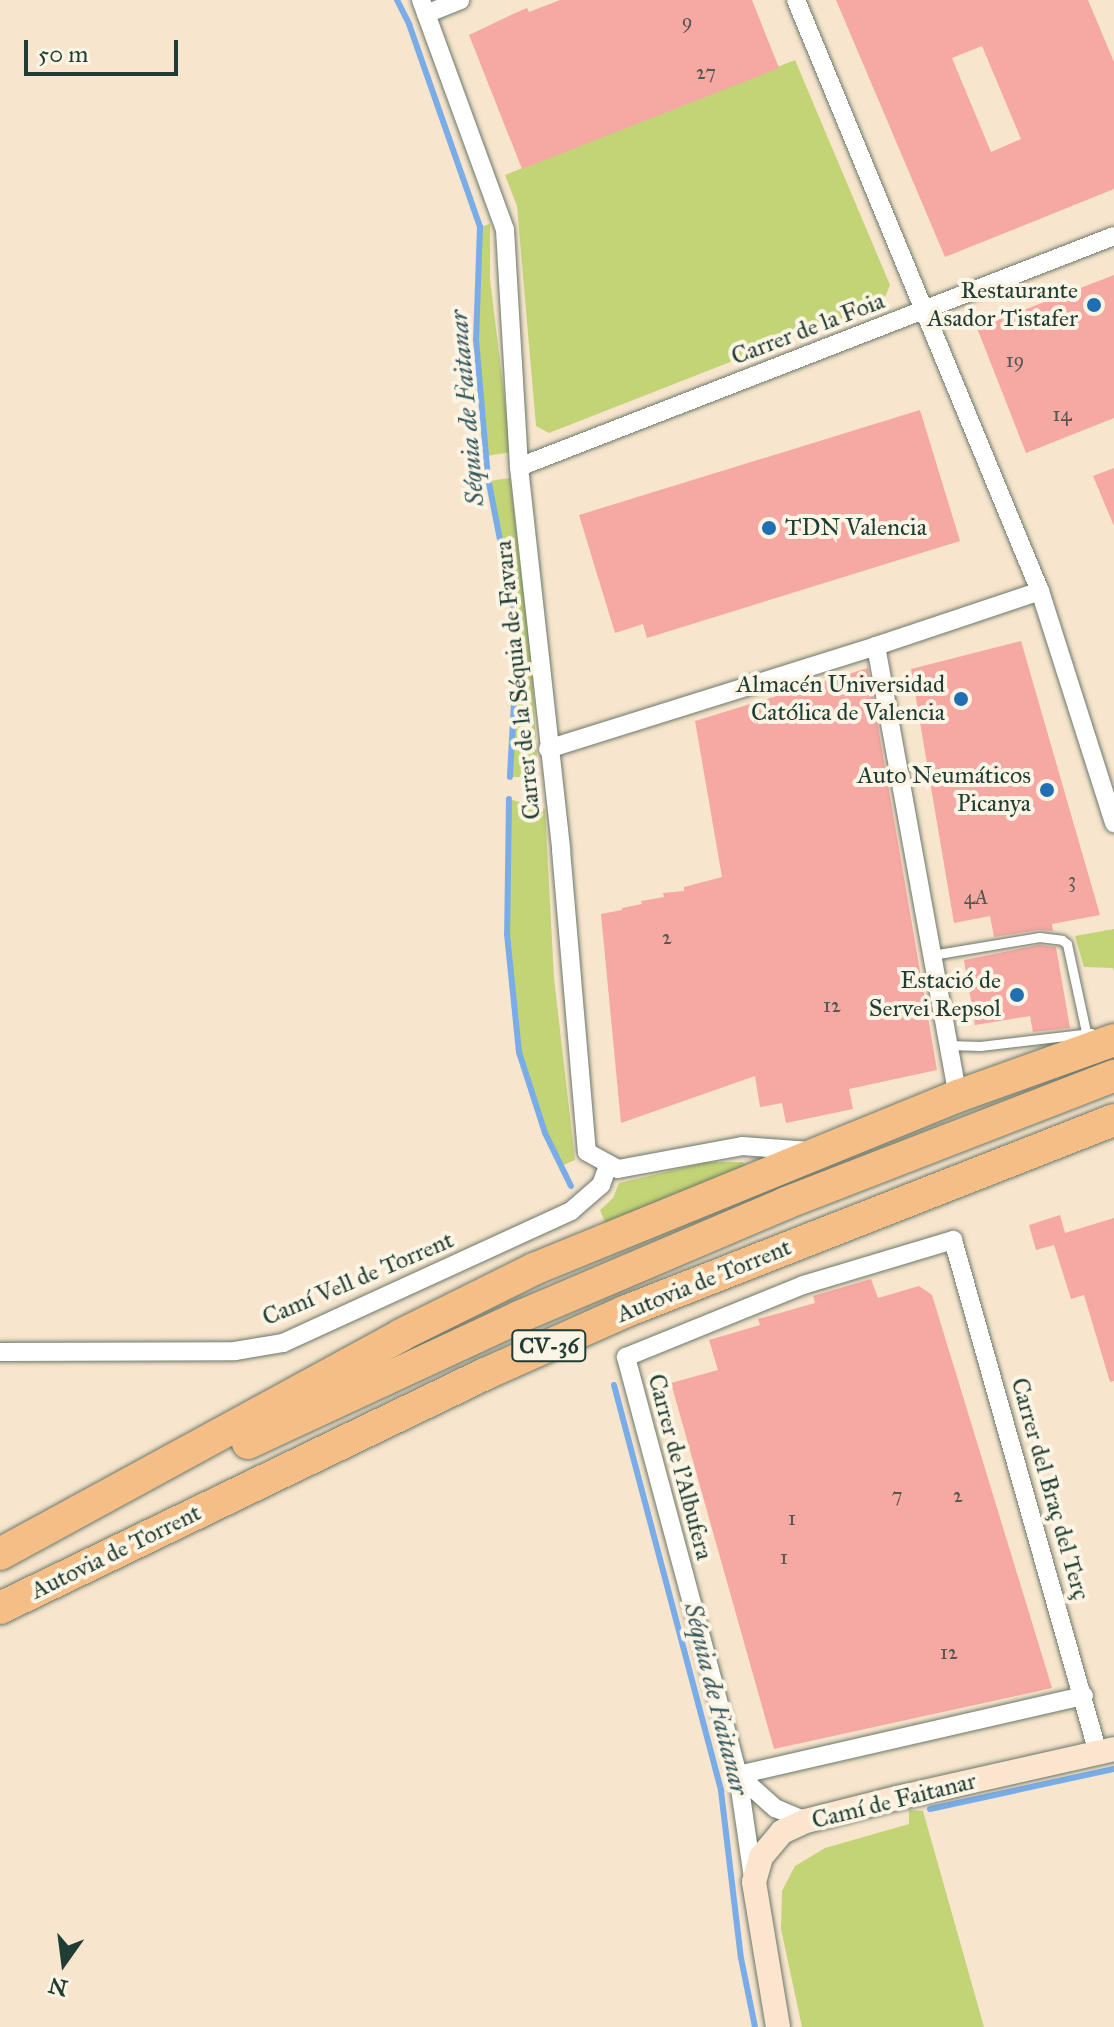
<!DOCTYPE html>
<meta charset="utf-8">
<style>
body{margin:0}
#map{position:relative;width:1114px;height:2027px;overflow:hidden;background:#f7e5cd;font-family:"IM FELL Great Primer",serif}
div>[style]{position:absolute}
.green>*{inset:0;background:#c3d477}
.stream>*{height:6px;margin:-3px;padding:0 3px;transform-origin:3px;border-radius:3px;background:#7aade7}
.building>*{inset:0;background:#f6a8a3}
.roads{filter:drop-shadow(0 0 2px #6b786a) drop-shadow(0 0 2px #6b786a)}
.lane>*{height:9px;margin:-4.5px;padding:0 4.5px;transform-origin:4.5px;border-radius:4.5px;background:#fff}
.street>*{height:18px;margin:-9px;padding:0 9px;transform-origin:9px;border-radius:9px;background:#fff}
.secondary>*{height:24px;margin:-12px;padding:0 12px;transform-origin:12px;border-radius:12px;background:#fbe5cf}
.highway>*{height:32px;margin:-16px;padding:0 16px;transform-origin:16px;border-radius:16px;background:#f6be87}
.dots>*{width:22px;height:22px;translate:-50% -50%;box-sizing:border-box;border:4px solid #fcf5e5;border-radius:50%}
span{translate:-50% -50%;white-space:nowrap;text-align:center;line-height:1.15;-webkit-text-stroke:8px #fcf5e5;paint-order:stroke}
.number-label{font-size:20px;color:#555850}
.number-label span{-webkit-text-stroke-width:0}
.shield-label span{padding:2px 6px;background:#fcf5e5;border:2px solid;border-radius:6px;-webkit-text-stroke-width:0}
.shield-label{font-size:22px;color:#1f3d34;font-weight:700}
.poi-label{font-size:24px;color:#1f3d34}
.right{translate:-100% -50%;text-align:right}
.left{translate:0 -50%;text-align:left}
.street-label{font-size:24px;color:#1f3d34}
.water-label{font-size:26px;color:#365961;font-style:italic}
.north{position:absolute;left:24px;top:1923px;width:80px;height:80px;-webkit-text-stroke:6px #fcf5e5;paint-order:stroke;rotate:194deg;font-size:22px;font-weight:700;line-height:32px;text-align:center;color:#1f3d34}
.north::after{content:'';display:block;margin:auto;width:28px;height:36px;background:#1f3d34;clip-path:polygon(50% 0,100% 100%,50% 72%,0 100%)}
.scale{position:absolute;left:24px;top:40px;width:154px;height:36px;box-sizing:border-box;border:4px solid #1f3d34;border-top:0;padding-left:10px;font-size:24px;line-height:28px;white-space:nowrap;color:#1f3d34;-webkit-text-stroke:6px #fcf5e5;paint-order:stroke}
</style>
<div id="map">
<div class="green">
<div style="clip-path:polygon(795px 60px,890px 285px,883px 302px,549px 433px,536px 426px,517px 206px,505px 175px)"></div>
<div style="clip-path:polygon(490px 224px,490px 279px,511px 452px,487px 456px,476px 339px,480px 227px)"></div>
<div style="clip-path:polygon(510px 478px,531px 656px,538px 777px,510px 777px,518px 632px,489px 481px)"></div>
<div style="clip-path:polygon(509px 799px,545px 809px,554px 978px,575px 1160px,559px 1167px,519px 1052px,507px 934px)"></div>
<div style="clip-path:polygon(1114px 929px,1114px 972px,1113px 968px,1084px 967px,1075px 936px)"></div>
<div style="clip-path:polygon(708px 1162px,742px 1162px,747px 1166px,607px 1227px,600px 1210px,613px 1198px,619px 1183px)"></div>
<div style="clip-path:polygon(909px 1810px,923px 1811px,984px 2027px,802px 2027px,781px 1929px,782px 1891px,795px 1866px,825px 1848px,909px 1824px)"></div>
</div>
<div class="stream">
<div style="left:397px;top:0;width:27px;rotate:63deg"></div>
<div style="left:409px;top:24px;width:215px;rotate:70.7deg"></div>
<div style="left:480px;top:227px;width:112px;rotate:92deg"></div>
<div style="left:476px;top:339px;width:140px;rotate:85.1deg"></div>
<div style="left:488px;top:478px;width:157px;rotate:79deg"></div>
<div style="left:518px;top:632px;width:145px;rotate:93.2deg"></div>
<div style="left:509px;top:799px;width:135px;rotate:90.8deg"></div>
<div style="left:507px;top:934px;width:119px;rotate:84.2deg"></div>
<div style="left:519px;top:1052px;width:85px;rotate:72.2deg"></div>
<div style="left:545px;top:1133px;width:59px;rotate:63.9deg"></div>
<div style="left:614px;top:1385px;width:420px;rotate:75.2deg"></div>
<div style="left:721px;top:1791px;width:168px;rotate:83.2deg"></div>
<div style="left:741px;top:1958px;width:70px;rotate:78.5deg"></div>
<div style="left:930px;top:1809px;width:188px;rotate:-12.3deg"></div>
</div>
<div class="building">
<div style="clip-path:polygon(560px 0,752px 0,779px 68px,522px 169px,469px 35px,513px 14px,527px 8px,529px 12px)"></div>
<div style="clip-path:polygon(evenodd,836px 0,1088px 0,1114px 62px,1114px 189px,945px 257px,836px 0,982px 46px,1021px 139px,991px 152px,952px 58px,982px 46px)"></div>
<div style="clip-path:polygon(1114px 275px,1114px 418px,1026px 453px,977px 328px)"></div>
<div style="clip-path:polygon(920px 410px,960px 541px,647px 638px,643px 624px,615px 633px,579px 515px)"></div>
<div style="clip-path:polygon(1114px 468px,1114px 526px,1093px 476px)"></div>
<div style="clip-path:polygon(1021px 641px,1100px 915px,1052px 924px,1053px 931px,1038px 930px,994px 937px,990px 916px,954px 923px,911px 669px)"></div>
<div style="clip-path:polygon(868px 668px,937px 1070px,849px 1089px,853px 1109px,786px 1123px,782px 1103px,760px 1107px,755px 1076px,621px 1123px,601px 914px,622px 910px,622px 908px,642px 904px,641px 901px,664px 897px,663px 893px,684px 891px,684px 887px,722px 877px,695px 721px)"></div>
<div style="clip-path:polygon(1039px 945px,1056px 947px,1070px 1028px,1033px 1032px,1030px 1016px,975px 1025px,964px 960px)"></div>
<div style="clip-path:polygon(1060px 1215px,1065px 1233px,1114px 1218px,1114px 1381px,1110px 1382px,1084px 1295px,1071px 1299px,1054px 1245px,1036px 1250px,1029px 1225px)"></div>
<div style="clip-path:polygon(871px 1279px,878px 1298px,919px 1286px,932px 1295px,1052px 1688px,774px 1749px,671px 1383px,718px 1370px,709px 1340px,760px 1325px,758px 1319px,815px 1303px,813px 1296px)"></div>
</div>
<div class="roads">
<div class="lane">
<div style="left:932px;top:955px;width:109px;rotate:-9.5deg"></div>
<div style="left:1039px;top:937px;width:23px;rotate:7deg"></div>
<div style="left:1062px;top:940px;width:6px;rotate:39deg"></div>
<div style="left:1067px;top:944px;width:90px;rotate:77.8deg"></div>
<div style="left:949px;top:1045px;width:31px;rotate:2deg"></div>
<div style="left:980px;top:1046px;width:112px;rotate:-6.7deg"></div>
</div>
<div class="street">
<div style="left:421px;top:0;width:245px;rotate:69.9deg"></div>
<div style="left:505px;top:230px;width:237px;rotate:86.6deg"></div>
<div style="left:519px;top:467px;width:385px;rotate:83.7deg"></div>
<div style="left:561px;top:850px;width:303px;rotate:85.1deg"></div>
<div style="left:587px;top:1152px;width:35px;rotate:29deg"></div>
<div style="left:618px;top:1169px;width:126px;rotate:-10.5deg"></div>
<div style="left:742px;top:1146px;width:68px;rotate:4.2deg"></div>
<div style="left:796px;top:0;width:639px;rotate:67.57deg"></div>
<div style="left:1040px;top:591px;width:244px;rotate:72.3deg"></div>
<div style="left:426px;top:14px;width:37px;rotate:-22deg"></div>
<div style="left:519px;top:467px;width:638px;rotate:-21.22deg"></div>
<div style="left:876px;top:646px;width:457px;rotate:79.7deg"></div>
<div style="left:548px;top:749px;width:344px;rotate:-17.4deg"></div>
<div style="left:876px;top:646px;width:173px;rotate:-18.5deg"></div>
<div style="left:0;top:1352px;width:235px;rotate:-0.2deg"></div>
<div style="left:235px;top:1351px;width:49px;rotate:-9.5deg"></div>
<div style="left:283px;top:1343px;width:317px;rotate:-24.6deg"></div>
<div style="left:571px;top:1211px;width:40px;rotate:-41deg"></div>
<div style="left:601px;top:1185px;width:20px;rotate:-70deg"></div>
<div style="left:738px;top:1775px;width:355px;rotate:-12.9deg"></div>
<div style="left:738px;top:1775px;width:50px;rotate:41.7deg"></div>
<div style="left:775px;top:1808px;width:34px;rotate:23deg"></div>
<div style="left:753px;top:1878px;width:104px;rotate:-98.3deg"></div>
<div style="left:738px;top:1775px;width:433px;rotate:-105deg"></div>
<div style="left:626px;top:1357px;width:191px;rotate:-22.1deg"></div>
<div style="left:803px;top:1285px;width:157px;rotate:-16.7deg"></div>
<div style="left:953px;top:1240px;width:533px;rotate:74.22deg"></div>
</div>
<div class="secondary">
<div style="left:778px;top:2027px;width:147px;rotate:-99.4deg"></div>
<div style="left:754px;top:1882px;width:26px;rotate:-74deg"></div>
<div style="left:761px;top:1857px;width:33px;rotate:-50deg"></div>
<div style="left:782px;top:1832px;width:26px;rotate:-25deg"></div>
<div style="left:806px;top:1821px;width:94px;rotate:-14.2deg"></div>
<div style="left:897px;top:1798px;width:222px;rotate:-12.7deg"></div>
</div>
<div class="highway">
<div style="left:248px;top:1443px;width:299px;rotate:-24.9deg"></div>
<div style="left:519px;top:1317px;width:290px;rotate:-23.1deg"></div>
<div style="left:786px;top:1203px;width:352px;rotate:-21.2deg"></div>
<div style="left:0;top:1554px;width:457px;rotate:-28.6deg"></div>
<div style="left:401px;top:1335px;width:148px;rotate:-26.4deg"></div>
<div style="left:534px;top:1269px;width:458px;rotate:-22.2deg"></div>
<div style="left:958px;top:1096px;width:166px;rotate:-19.7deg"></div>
<div style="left:0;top:1608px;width:538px;rotate:-25.76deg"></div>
<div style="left:485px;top:1374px;width:152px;rotate:-24deg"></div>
<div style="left:624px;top:1312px;width:526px;rotate:-21.4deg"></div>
</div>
</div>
<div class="dots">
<div style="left:1094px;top:305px;background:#1f6fb2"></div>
<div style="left:769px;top:528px;background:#1f6fb2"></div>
<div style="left:961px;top:699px;background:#1f6fb2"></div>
<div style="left:1047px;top:790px;background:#1f6fb2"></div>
<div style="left:1017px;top:995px;background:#1f6fb2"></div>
</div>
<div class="number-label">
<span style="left:687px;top:21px">9</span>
<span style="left:706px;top:72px">27</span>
<span style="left:1015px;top:360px">19</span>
<span style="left:1062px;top:414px">14</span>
<span style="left:1072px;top:880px">3</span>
<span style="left:976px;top:897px">4A</span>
<span style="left:667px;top:937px">2</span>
<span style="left:832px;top:1005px">12</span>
<span style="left:897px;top:1495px">7</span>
<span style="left:958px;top:1495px">2</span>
<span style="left:792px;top:1518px">1</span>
<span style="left:784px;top:1557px">1</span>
<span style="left:949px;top:1652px">12</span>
</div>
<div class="shield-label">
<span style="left:549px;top:1346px">CV-36</span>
</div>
<div class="poi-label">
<span class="right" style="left:1078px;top:305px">Restaurante<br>Asador Tistafer</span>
<span class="left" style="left:785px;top:528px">TDN Valencia</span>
<span class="right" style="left:945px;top:699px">Almacén Universidad<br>Católica de Valencia</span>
<span class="right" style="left:1031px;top:790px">Auto Neumáticos<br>Picanya</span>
<span class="right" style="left:1001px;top:995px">Estació de<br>Servei Repsol</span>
</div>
<div class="street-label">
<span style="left:808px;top:329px;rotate:-21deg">Carrer de la Foia</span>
<span style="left:518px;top:680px;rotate:-96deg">Carrer de la Séquia de Favara</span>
<span style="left:358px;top:1279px;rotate:-23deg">Camí Vell de Torrent</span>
<span style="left:704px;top:1281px;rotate:-22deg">Autovia de Torrent</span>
<span style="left:680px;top:1467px;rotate:75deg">Carrer de l'Albufera</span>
<span style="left:1050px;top:1489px;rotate:74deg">Carrer del Braç del Terç</span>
<span style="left:116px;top:1552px;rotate:-26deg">Autovia de Torrent</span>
<span style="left:894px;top:1801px;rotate:-14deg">Camí de Faitanar</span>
</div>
<div class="water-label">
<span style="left:467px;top:408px;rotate:-95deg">Séquia de Faitanar</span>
<span style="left:716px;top:1699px;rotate:76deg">Séquia de Faitanar</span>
</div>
<div class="north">N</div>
<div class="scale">50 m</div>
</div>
